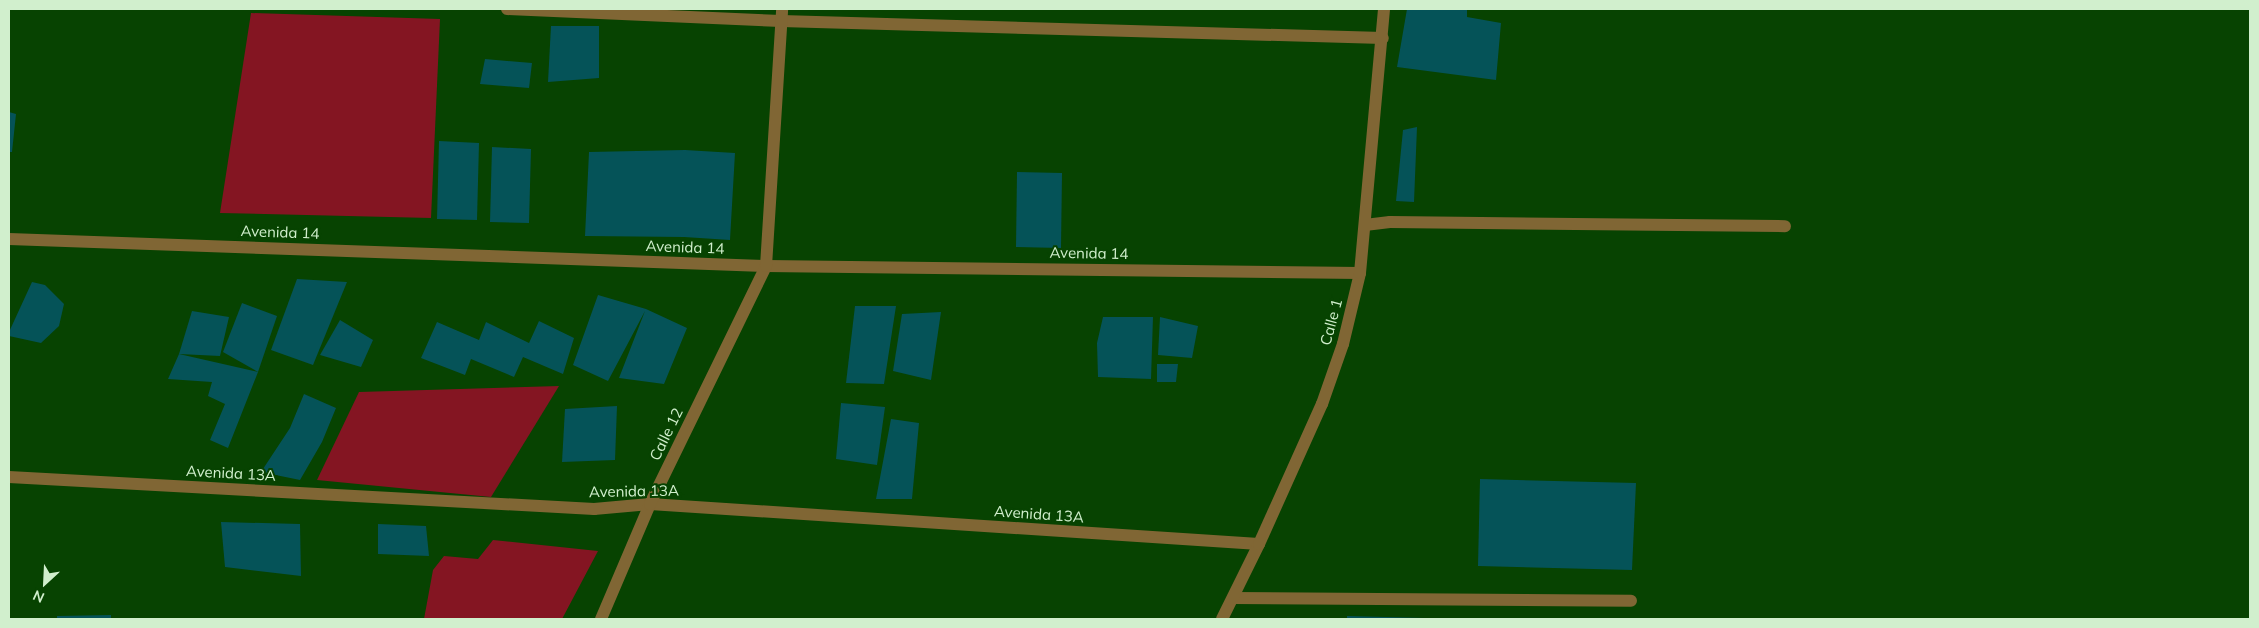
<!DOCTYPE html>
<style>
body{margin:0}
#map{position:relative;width:2259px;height:628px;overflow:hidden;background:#074301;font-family:Mulish,sans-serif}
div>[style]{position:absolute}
.green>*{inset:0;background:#841522}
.building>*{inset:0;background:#055358}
.service>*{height:12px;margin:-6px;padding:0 6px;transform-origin:6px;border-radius:6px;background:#806634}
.minor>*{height:12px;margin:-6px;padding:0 6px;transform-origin:6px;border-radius:6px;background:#806634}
span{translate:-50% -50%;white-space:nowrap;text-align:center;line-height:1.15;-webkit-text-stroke:4px #074301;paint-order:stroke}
.street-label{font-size:15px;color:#d1efcd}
.frame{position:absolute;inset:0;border:10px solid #d1efcd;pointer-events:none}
.north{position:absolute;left:20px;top:558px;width:50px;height:50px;-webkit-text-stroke:4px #074301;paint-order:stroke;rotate:205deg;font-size:14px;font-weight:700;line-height:20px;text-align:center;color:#d1efcd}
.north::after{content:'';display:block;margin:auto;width:18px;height:22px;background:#d1efcd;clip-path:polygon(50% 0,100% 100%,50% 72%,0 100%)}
</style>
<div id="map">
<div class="green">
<div style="clip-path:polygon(251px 13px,440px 19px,431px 218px,220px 213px)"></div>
<div style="clip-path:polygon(559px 386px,491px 497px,317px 480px,359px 392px)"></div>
<div style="clip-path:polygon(493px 540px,598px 551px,562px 619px,424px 619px,433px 570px,444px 556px,478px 559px)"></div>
</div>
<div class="building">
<div style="clip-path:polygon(1407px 9px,1467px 9px,1467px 17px,1501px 23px,1496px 80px,1397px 67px)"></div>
<div style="clip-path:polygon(551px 26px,599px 26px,599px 78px,548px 82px)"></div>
<div style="clip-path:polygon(485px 59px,532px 63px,529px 88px,480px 84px)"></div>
<div style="clip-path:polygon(9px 112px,16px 114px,12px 152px,9px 152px)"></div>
<div style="clip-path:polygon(1417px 127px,1414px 202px,1396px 201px,1403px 130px)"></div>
<div style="clip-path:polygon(439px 141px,479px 143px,477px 220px,437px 219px)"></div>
<div style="clip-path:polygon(492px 147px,531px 149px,529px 223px,490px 222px)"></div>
<div style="clip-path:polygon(685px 150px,735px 153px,730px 240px,684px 237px,585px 236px,589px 152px)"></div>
<div style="clip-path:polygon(1017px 172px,1062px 173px,1061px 248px,1016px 247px)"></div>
<div style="clip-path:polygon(297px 279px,347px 282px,313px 365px,271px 350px)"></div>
<div style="clip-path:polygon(32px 282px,45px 285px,64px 304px,59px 326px,41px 343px,9px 336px,9px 332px)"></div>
<div style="clip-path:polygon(598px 295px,646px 309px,687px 328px,664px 384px,619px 378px,645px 311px,608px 381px,573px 365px)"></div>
<div style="clip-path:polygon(242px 303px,277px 316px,258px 372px,223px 352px)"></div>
<div style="clip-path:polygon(855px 306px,896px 306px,884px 384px,846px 383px)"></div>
<div style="clip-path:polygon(192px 311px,229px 317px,220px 356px,179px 354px)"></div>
<div style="clip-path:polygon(941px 312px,931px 380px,893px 371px,902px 314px)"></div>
<div style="clip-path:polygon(1103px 317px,1153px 317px,1151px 379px,1098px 377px,1097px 343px)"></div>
<div style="clip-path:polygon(1160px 317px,1198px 326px,1192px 358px,1158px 355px)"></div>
<div style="clip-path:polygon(340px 320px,373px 340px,361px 367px,320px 355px)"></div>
<div style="clip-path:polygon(539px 321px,574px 338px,563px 374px,523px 357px,514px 377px,471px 359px,465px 375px,421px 358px,437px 322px,479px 340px,486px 322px,529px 343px)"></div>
<div style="clip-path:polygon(179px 354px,258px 372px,228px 448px,210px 440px,225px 404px,208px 396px,212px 382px,168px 379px)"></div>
<div style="clip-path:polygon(1157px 364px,1178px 364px,1176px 382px,1157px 382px)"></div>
<div style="clip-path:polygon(304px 394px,336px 408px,322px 442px,300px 480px,261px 472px,290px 428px)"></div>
<div style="clip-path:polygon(841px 403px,885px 407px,877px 465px,836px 459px)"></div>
<div style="clip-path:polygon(617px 406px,615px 460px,562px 462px,565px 409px)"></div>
<div style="clip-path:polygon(891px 419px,919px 423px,912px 499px,876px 499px)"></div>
<div style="clip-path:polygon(1480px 479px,1636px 483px,1632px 570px,1478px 566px)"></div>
<div style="clip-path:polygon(221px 522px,300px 524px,301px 576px,225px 567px)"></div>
<div style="clip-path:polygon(378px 524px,426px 526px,429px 556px,378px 554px)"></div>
<div style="clip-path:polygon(111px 615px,111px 619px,57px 619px,57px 616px)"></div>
<div style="clip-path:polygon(1347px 616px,1425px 618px,1425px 619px,1347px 619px)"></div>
</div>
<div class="service">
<div style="left:1365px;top:225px;width:25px;rotate:-7deg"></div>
<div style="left:1390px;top:222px;width:395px;rotate:0.6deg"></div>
</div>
<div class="minor">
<div style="left:507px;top:9px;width:274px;rotate:2.5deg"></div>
<div style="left:781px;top:21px;width:602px;rotate:1.62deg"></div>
<div style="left:9px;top:239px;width:757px;rotate:2.04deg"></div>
<div style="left:766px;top:266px;width:594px;rotate:0.68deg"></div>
<div style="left:9px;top:477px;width:586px;rotate:3.13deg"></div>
<div style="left:594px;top:509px;width:56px;rotate:-5.1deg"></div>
<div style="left:650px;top:504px;width:610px;rotate:3.76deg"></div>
<div style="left:1233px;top:598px;width:398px;rotate:0.4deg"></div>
<div style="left:601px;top:619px;width:125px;rotate:-66.9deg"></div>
<div style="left:650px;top:504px;width:265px;rotate:-64deg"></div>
<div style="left:766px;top:266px;width:257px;rotate:-86.4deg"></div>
<div style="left:1222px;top:619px;width:84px;rotate:-63.7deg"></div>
<div style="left:1259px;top:544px;width:154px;rotate:-65.8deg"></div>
<div style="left:1322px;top:404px;width:64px;rotate:-70.7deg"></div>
<div style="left:1343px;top:344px;width:73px;rotate:-76.5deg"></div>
<div style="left:1360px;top:273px;width:265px;rotate:-84.8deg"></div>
</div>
<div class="street-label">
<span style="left:280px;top:232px;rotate:2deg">Avenida 14</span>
<span style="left:685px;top:247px;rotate:2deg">Avenida 14</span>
<span style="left:1089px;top:253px;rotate:1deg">Avenida 14</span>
<span style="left:1331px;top:322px;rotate:-75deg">Calle 1</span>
<span style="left:666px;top:434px;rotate:-64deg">Calle 12</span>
<span style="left:231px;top:473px;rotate:3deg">Avenida 13A</span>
<span style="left:634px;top:491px;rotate:-1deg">Avenida 13A</span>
<span style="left:1039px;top:514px;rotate:4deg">Avenida 13A</span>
</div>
<div class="frame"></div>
<div class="north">N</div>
</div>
